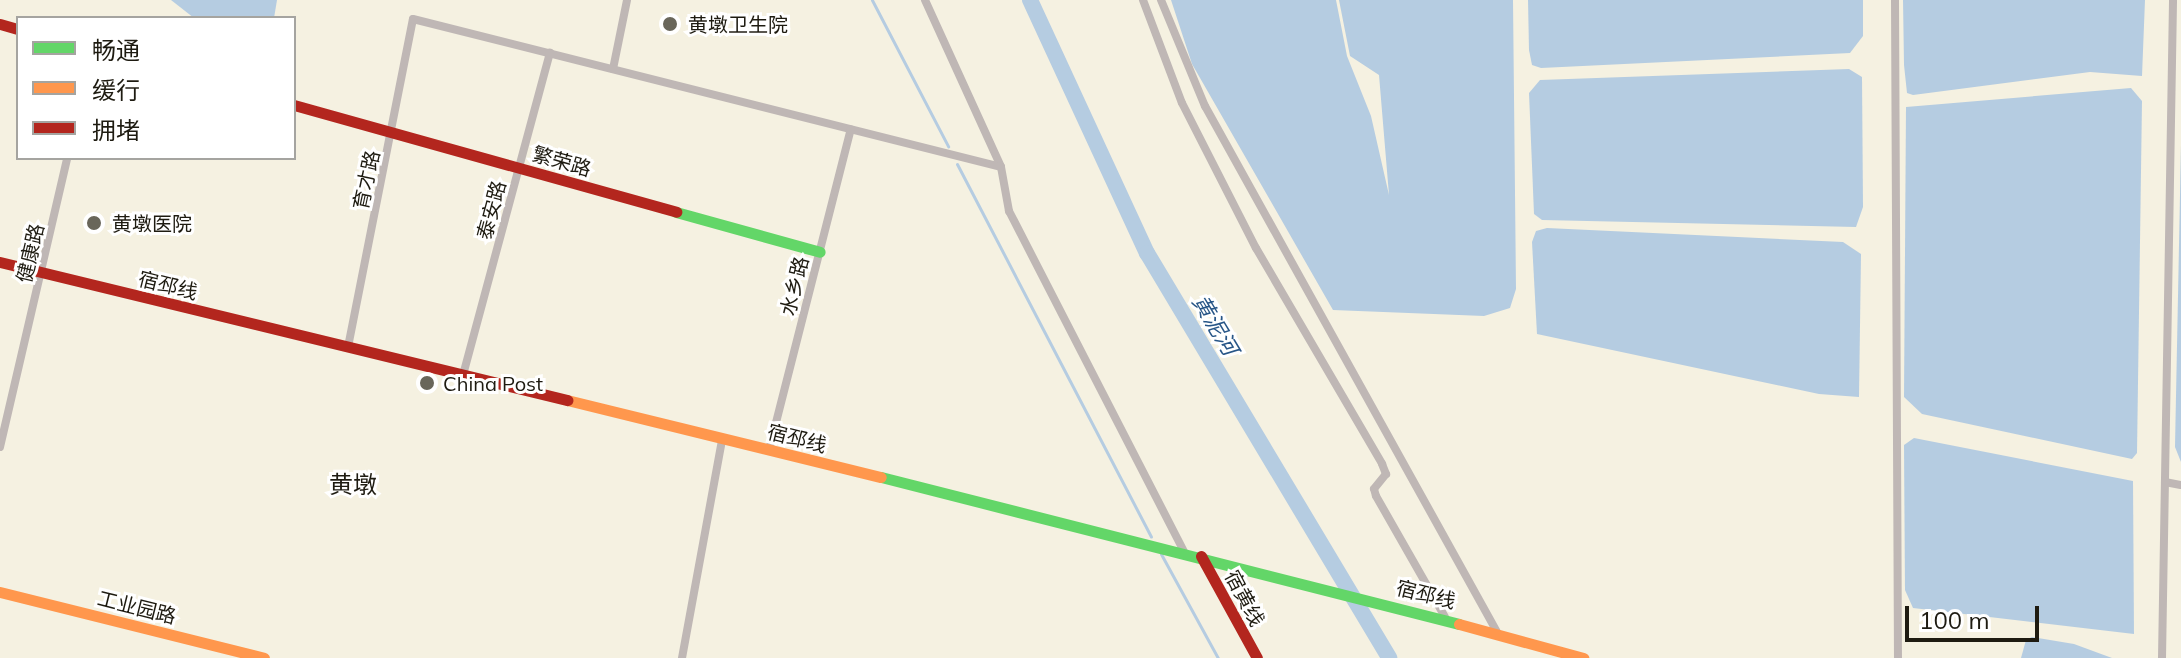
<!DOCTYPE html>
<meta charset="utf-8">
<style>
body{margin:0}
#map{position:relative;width:2181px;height:658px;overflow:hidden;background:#f5f1e1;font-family:Mulish,"Noto Sans SC",sans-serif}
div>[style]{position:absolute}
.water>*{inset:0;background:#b5cce1}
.stream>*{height:3px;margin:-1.5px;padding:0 1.5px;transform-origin:1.5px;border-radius:1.5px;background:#b5cce1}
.river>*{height:16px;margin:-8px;padding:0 8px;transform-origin:8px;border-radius:8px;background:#b5cce1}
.street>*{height:8px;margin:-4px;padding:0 4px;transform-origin:4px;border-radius:4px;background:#bfb7b5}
.fast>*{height:11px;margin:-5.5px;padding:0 5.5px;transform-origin:5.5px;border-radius:5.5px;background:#63d668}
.slow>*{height:11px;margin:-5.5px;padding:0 5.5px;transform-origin:5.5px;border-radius:5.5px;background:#ff974d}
.jam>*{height:11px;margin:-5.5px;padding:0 5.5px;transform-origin:5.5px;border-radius:5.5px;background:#b3261e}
.dots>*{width:22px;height:22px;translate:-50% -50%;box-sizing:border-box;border:4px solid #fff;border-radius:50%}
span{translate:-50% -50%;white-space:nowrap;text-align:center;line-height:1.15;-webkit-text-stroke:6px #fff;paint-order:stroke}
.poi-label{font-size:20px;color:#1e1b11}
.left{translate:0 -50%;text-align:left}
.street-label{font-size:20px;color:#1e1b11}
.water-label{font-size:22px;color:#285687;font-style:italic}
.quarter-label{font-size:24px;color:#1e1b11}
.legend{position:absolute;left:16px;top:16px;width:280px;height:144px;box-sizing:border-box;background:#fff;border:2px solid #a5a4a0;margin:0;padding:10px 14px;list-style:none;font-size:24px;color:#1e1b11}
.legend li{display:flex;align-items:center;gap:16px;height:40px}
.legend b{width:40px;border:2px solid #a5a4a0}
.scale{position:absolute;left:1905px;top:606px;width:134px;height:36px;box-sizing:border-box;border:4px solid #1e1b11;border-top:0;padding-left:10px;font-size:24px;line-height:28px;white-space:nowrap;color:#1e1b11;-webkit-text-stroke:6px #fff;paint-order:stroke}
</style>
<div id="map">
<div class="water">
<div style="clip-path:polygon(171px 0,277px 0,274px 18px,194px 18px)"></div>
<div style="clip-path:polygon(1171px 0,1336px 0,1347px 56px,1371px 116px,1389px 195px,1379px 75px,1350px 56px,1339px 0,1513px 0,1516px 289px,1510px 308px,1484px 316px,1333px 310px,1192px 64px)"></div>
<div style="clip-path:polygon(1528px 0,1863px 0,1863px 36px,1850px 53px,1541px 68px,1532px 65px,1529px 50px)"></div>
<div style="clip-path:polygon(1903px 0,2145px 0,2142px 76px,2090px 72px,1913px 95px,1907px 93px,1904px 65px)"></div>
<div style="clip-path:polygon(1849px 69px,1862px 77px,1863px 207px,1856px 227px,1542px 220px,1534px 214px,1529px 93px,1540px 80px)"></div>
<div style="clip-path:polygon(2131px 88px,2142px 101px,2137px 453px,2132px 459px,1922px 414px,1904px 397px,1906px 107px)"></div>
<div style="clip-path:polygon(2181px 145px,2181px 462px,2175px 447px)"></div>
<div style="clip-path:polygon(1547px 228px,1843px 242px,1861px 254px,1859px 397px,1819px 394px,1537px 334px,1532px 242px,1536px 231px)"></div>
<div style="clip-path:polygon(1914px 438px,2133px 481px,2134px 634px,1913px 608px,1905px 590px,1904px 445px)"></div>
<div style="clip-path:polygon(2032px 637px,2074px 644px,2112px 658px,2021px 658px,2026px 640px)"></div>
</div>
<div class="stream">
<div style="left:872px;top:0;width:165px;rotate:62.5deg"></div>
<div style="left:957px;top:164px;width:420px;rotate:62.5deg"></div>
<div style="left:1161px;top:554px;width:119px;rotate:61.3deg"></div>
</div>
<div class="river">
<div style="left:1030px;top:0;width:279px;rotate:65.2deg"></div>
<div style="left:1147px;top:253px;width:472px;rotate:59.1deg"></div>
</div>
<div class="street">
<div style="left:925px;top:0;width:183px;rotate:65.5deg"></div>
<div style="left:1001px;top:167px;width:45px;rotate:79.7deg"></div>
<div style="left:1009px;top:211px;width:382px;rotate:62.8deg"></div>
<div style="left:1143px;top:0;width:110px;rotate:69.3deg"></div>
<div style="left:1182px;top:103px;width:163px;rotate:63deg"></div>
<div style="left:1256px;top:248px;width:250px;rotate:59.7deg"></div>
<div style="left:1382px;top:464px;width:11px;rotate:68deg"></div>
<div style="left:1386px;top:474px;width:19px;rotate:129deg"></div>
<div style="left:1374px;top:489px;width:7px;rotate:74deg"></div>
<div style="left:1376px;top:496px;width:139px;rotate:60.3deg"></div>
<div style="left:1161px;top:0;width:115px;rotate:67.5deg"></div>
<div style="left:1205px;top:106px;width:602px;rotate:60.96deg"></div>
<div style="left:1895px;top:0;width:658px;rotate:89.74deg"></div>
<div style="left:613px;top:69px;width:70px;rotate:-78.5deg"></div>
<div style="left:348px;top:347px;width:334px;rotate:-78.8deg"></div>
<div style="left:413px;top:19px;width:606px;rotate:14.13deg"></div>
<div style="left:463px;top:375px;width:334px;rotate:-74.9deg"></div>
<div style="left:0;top:447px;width:297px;rotate:-76.9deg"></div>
<div style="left:769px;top:450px;width:331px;rotate:-75.7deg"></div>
<div style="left:2165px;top:482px;width:16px;rotate:11deg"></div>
<div style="left:682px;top:658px;width:223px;rotate:-79.6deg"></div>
<div style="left:2162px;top:658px;width:658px;rotate:-89.04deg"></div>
</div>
<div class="fast">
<div style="left:676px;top:212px;width:149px;rotate:15.5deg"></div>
<div style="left:881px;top:477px;width:596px;rotate:14.27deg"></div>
</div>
<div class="slow">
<div style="left:567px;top:400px;width:323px;rotate:13.8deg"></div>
<div style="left:0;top:592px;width:272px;rotate:14deg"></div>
<div style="left:1459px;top:624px;width:129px;rotate:15.3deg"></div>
</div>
<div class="jam">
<div style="left:0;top:24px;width:19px;rotate:16deg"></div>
<div style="left:294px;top:105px;width:397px;rotate:15.6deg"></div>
<div style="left:0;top:262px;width:584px;rotate:13.68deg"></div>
<div style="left:1201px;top:556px;width:116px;rotate:61.2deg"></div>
</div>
<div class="dots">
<div style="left:670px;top:24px;background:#69665a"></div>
<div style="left:94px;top:223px;background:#69665a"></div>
<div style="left:427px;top:383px;background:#69665a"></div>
</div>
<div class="poi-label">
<span class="left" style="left:688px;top:24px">黄墩卫生院</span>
<span class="left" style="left:112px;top:223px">黄墩医院</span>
<span class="left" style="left:443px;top:383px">China Post</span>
</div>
<div class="street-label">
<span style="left:562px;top:161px;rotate:16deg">繁荣路</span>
<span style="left:366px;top:180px;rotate:-78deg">育才路</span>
<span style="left:491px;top:210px;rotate:-75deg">泰安路</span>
<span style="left:30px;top:253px;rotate:-77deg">健康路</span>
<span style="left:168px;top:285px;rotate:14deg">宿邳线</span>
<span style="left:794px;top:286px;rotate:-76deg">水乡路</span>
<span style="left:797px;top:438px;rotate:14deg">宿邳线</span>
<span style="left:1426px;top:594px;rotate:14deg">宿邳线</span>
<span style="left:1245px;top:598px;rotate:62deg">宿黄线</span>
<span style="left:137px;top:607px;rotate:14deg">工业园路</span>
</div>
<div class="water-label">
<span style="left:1215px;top:325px;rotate:59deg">黄泥河</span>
</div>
<div class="quarter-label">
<span style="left:353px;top:485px">黄墩</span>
</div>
<ul class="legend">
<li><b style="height:10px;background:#63d668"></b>畅通</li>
<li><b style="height:10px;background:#ff974d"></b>缓行</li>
<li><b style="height:10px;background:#b3261e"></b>拥堵</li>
</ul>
<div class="scale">100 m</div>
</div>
